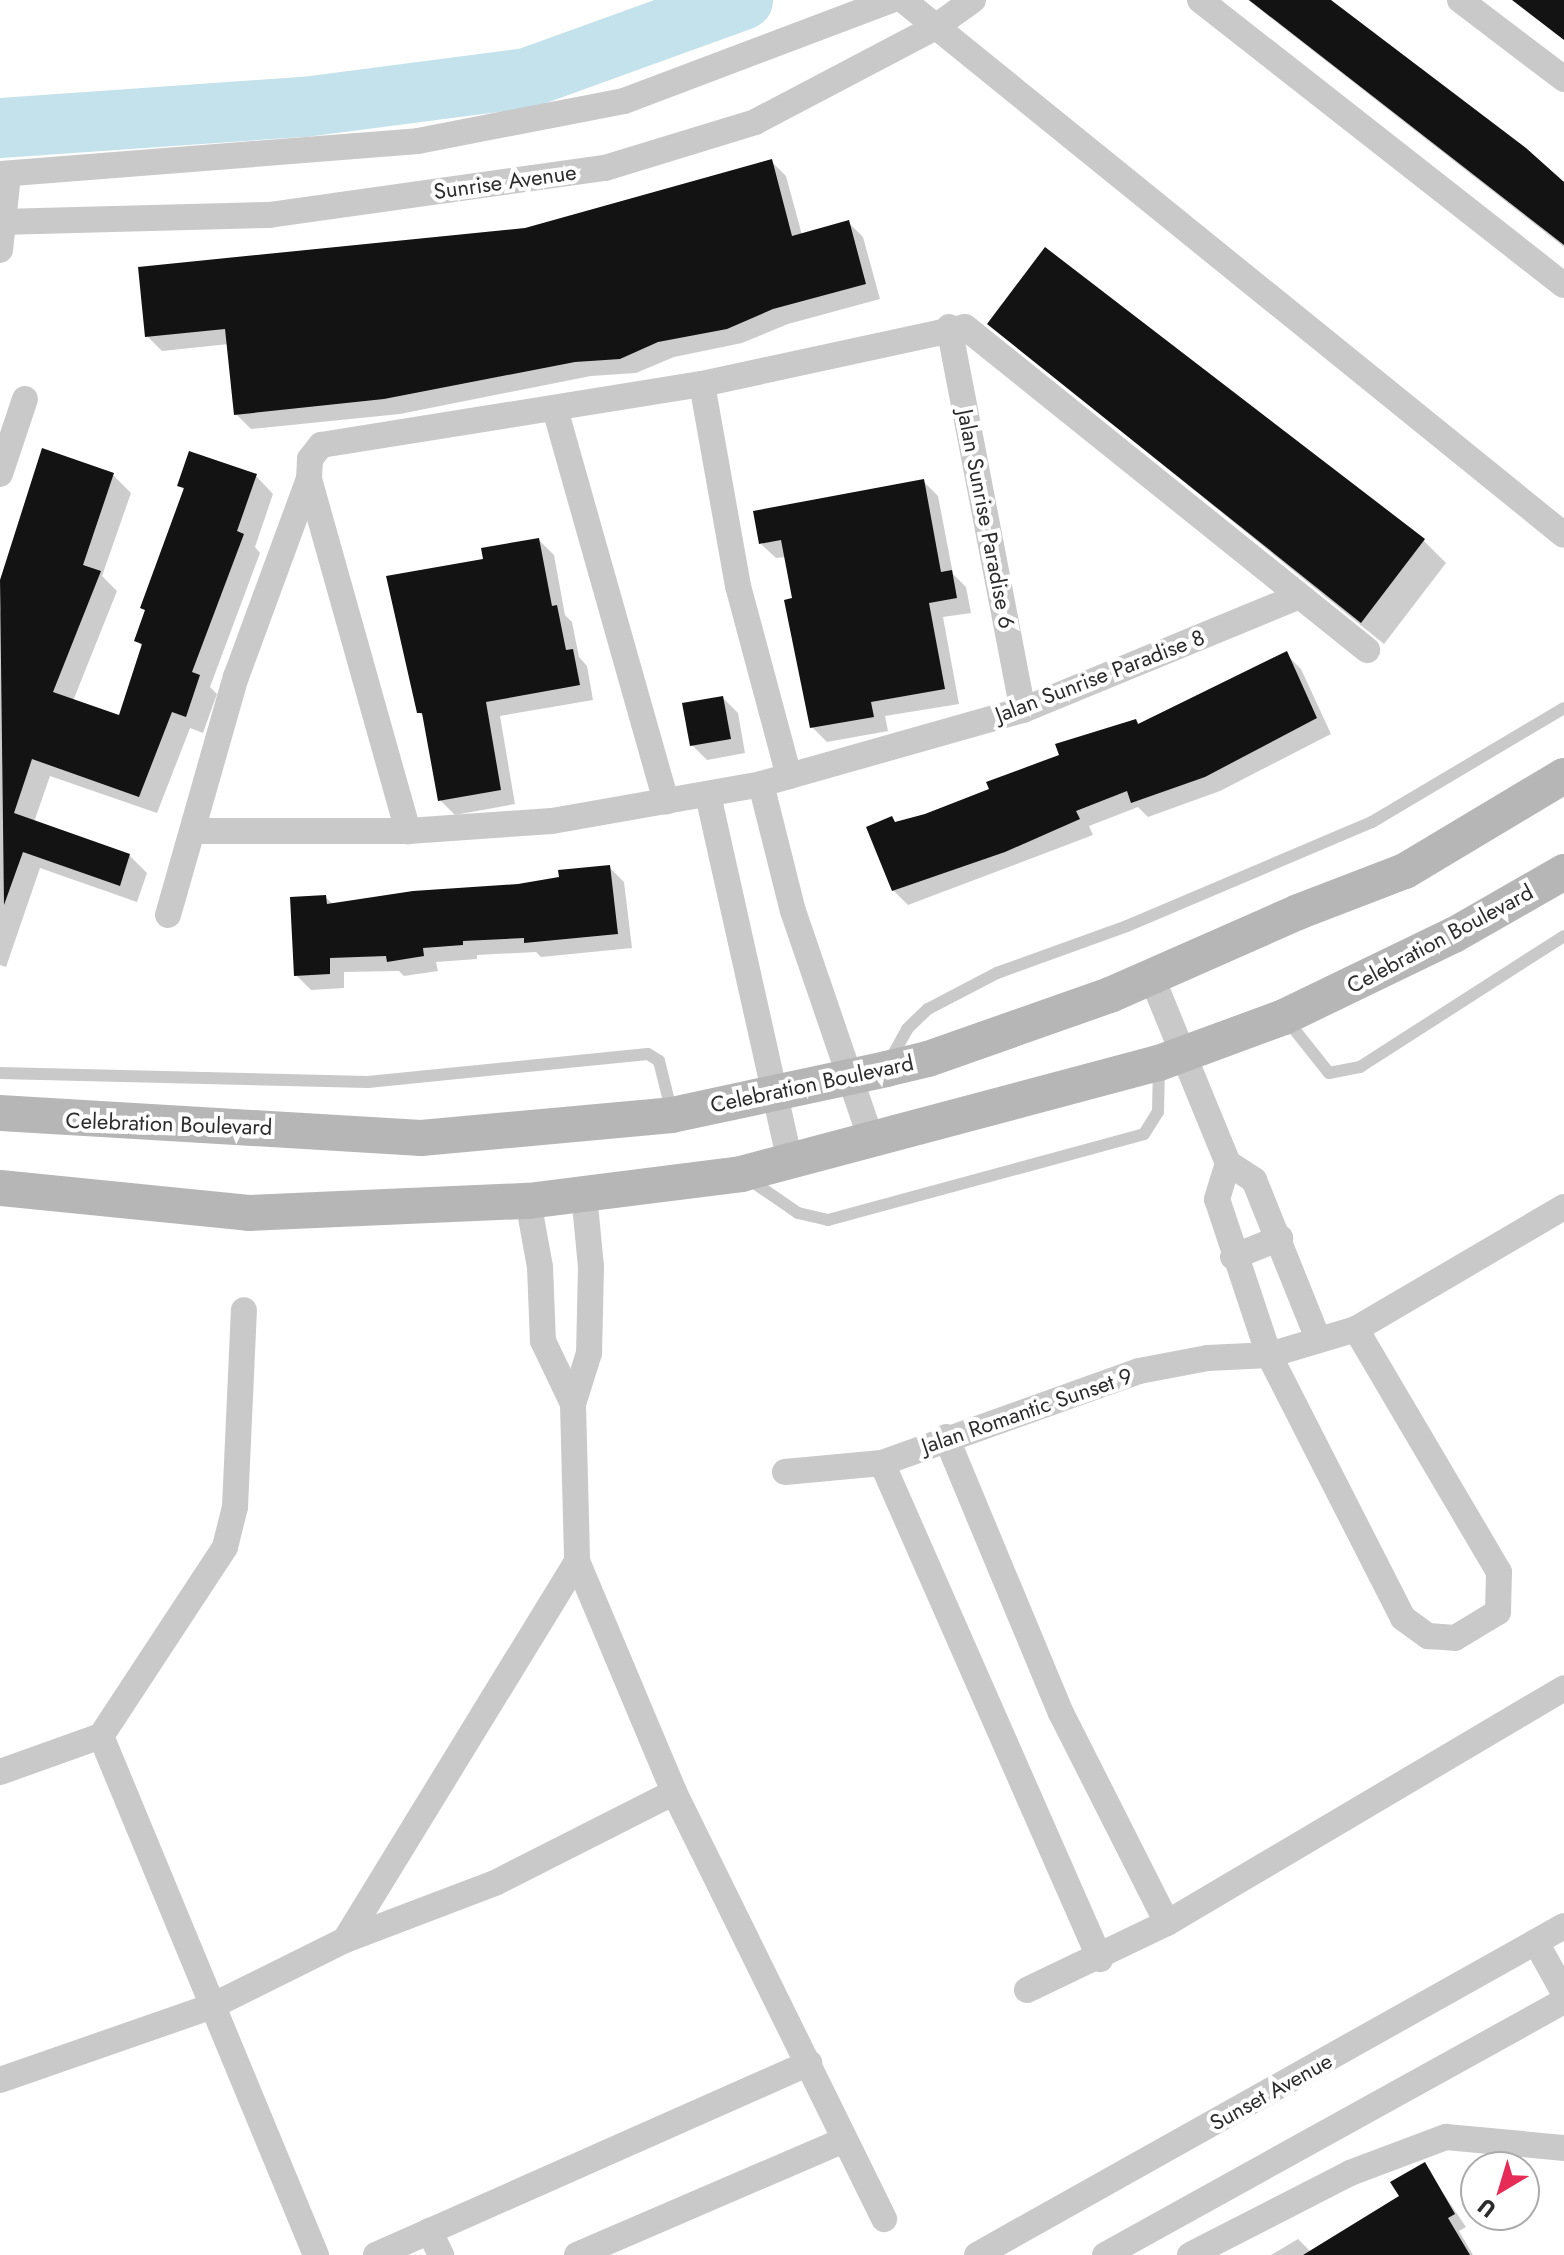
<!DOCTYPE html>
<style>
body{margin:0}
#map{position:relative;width:1564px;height:2255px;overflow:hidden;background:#fff;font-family:Jost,sans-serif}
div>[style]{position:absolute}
.shadow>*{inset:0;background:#0003}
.river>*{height:60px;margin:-30px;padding:0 30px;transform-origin:30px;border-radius:30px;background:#c4e2eb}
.building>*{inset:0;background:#131313}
.lane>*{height:12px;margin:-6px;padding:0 6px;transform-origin:6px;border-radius:6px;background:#c9c9c9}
.street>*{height:26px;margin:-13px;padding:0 13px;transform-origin:13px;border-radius:13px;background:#c9c9c9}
.secondary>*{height:36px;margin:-18px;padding:0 18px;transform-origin:18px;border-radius:18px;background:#b6b6b6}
span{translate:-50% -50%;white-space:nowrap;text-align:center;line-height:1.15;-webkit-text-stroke:8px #fff;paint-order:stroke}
.street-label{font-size:22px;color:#2c2c2c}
.north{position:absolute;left:1460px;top:2151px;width:80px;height:80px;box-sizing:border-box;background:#fff;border:2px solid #ababab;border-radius:50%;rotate:218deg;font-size:22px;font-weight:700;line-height:32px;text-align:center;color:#2c2c2c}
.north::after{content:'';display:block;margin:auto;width:28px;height:36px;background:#e62b56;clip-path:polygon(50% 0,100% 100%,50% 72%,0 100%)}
</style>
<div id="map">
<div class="shadow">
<div style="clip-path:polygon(1248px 0,1327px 0,1564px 182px,1564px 247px)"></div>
<div style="clip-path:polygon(771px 161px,786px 176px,802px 235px,848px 222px,863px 237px,880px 299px,788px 324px,742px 343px,674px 357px,636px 373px,591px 376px,400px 414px,251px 429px,236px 414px,229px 344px,162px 351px,147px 336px)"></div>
<div style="clip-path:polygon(989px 324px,1424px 541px,1446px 563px,1384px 644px)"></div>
<div style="clip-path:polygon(43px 451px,113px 475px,131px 493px,102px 576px,117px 591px,73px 701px,120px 717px,143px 647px,137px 641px,146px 612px,142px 607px,185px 491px,179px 485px,256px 476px,273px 494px,255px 547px,260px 553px,210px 687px,217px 694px,203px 733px,190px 728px,157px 813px,50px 776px,34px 822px,129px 855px,147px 873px,137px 902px,40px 868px,6px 967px,0 965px,0 613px,6px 593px,0 586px)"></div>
<div style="clip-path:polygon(923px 481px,938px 496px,953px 574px,966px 587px,971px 613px,943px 617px,959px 704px,885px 716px,888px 731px,827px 742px,812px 727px,786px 557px,776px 558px,761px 544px)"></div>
<div style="clip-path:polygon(539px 540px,554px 555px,565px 615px,572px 622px,579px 657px,587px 666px,593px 700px,500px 716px,515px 804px,455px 815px,440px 800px,425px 718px,419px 712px,485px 560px)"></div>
<div style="clip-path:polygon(1286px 654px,1301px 669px,1331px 734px,1220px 791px,1148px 817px,1138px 807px,1089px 826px,1093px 835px,908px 905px,893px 890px,897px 824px,991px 790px,1136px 721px,1140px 726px)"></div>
<div style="clip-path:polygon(723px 698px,738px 713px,745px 753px,707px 760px,692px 745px)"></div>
<div style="clip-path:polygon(609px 867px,624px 882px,632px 948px,541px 957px,536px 952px,477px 955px,477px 959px,436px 962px,438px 971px,404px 976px,399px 971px,344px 972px,344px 988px,311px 990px,296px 975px,325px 897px,334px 905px,518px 886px)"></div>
<div style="clip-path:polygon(1424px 2165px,1466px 2227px,1459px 2231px,1473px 2255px,1271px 2255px,1298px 2239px,1311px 2252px,1401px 2196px)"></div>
</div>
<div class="river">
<div style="left:0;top:128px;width:305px;rotate:-4deg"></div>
<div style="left:304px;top:107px;width:225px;rotate:-7.4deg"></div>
<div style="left:527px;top:78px;width:230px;rotate:-19.9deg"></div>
</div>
<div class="building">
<div style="clip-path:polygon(1249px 0,1331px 0,1526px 148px,1564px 182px,1564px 245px)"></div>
<div style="clip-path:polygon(1512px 0,1564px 0,1564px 40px)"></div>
<div style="clip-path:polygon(772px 159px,792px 236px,849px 220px,866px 284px,773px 309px,727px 329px,658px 342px,620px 359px,575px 362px,384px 399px,234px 415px,225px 329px,145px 337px,138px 267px,525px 228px)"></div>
<div style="clip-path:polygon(1045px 247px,1425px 539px,1361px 623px,987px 324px)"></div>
<div style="clip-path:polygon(42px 448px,114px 473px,83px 565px,101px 571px,53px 692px,119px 715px,142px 644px,134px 641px,145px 610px,140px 608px,184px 488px,177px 486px,189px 451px,257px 474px,237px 531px,244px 534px,192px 672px,200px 675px,186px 717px,172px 712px,139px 797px,32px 759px,14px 813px,130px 854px,120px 886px,23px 852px,4px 905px,0 580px)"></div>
<div style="clip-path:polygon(924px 479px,941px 572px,952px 570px,957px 598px,929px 603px,945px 689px,871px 702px,874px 717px,810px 728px,784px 600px,792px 598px,781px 540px,759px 544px,753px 511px)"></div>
<div style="clip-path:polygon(539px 538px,552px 606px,557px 605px,566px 650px,573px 649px,580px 685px,486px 702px,501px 790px,438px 801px,422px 713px,417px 713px,386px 576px,483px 559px,481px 548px)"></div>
<div style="clip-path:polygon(1287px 651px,1317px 718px,1205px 777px,1131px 803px,1127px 791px,1076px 811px,1080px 819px,1005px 852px,892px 891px,866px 827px,892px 816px,895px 822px,925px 814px,989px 789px,986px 782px,1059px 755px,1055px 744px,1136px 719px,1138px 724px)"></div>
<div style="clip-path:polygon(723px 696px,731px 739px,690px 746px,682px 703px)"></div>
<div style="clip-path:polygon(610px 865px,618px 934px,524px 943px,524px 938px,463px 941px,463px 945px,423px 948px,424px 956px,387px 962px,386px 956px,330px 958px,330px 974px,294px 976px,290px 897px,326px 895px,327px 904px,413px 891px,518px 884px,559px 877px,558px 870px)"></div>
<div style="clip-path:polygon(1425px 2162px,1455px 2214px,1448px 2218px,1470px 2255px,1303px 2255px,1399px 2196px,1390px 2182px)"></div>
</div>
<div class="lane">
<div style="left:1286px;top:1019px;width:69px;rotate:51.5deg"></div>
<div style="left:1329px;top:1073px;width:32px;rotate:-11deg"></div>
<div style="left:1360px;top:1067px;width:242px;rotate:-32.7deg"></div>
<div style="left:889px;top:1062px;width:38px;rotate:-61deg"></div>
<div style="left:907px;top:1029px;width:29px;rotate:-44deg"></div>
<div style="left:928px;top:1009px;width:78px;rotate:-27.6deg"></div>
<div style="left:997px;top:973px;width:138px;rotate:-19.9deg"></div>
<div style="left:1127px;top:926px;width:266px;rotate:-23deg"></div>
<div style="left:1372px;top:822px;width:223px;rotate:-30.7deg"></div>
<div style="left:0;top:1073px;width:368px;rotate:1.4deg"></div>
<div style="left:368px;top:1082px;width:281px;rotate:-5.7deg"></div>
<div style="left:648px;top:1054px;width:13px;rotate:32deg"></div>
<div style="left:659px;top:1061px;width:54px;rotate:76deg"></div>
<div style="left:750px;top:1180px;width:58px;rotate:34.5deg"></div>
<div style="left:798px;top:1213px;width:31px;rotate:13deg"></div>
<div style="left:828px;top:1220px;width:327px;rotate:-15.2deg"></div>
<div style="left:1144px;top:1134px;width:26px;rotate:-58deg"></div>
<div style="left:1158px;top:1112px;width:46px;rotate:-88.8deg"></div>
</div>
<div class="street">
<div style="left:903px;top:0;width:850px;rotate:38.99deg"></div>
<div style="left:1200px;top:0;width:462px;rotate:38.1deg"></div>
<div style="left:1460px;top:0;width:131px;rotate:37.2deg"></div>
<div style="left:0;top:174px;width:419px;rotate:-4.5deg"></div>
<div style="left:418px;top:141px;width:210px;rotate:-11deg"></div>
<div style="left:624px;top:101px;width:285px;rotate:-20.7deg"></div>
<div style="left:0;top:222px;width:269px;rotate:-1.5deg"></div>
<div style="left:269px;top:215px;width:339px;rotate:-8deg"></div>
<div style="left:605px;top:168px;width:157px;rotate:-17deg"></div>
<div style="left:755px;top:122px;width:202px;rotate:-27.7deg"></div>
<div style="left:934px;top:28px;width:48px;rotate:-35.7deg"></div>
<div style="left:0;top:250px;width:75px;rotate:-83.9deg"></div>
<div style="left:949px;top:327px;width:390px;rotate:79.1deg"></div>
<div style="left:702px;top:384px;width:205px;rotate:79.9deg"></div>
<div style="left:738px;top:586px;width:197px;rotate:75deg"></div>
<div style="left:555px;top:409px;width:408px;rotate:74.2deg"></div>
<div style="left:0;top:474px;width:79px;rotate:-71.6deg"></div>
<div style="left:309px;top:479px;width:366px;rotate:74.3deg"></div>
<div style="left:761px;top:784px;width:131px;rotate:75.9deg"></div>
<div style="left:793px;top:911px;width:238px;rotate:71.1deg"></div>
<div style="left:708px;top:795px;width:376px;rotate:77.4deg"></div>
<div style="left:194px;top:831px;width:214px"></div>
<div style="left:408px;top:831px;width:144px;rotate:-4deg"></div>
<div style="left:552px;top:821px;width:212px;rotate:-10deg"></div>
<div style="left:761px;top:784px;width:272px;rotate:-15.8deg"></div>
<div style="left:1023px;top:710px;width:296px;rotate:-22.4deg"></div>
<div style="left:168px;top:915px;width:248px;rotate:-74.1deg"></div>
<div style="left:236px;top:677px;width:211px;rotate:-69.8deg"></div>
<div style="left:309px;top:479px;width:20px;rotate:-87deg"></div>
<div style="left:310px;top:459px;width:18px;rotate:-52deg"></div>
<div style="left:321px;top:445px;width:386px;rotate:-9.1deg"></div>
<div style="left:702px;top:384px;width:269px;rotate:-12.2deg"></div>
<div style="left:965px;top:327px;width:516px;rotate:38.78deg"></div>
<div style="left:1152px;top:978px;width:200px;rotate:67.7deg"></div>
<div style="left:584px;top:1194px;width:73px;rotate:84.5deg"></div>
<div style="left:591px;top:1267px;width:86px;rotate:91.3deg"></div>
<div style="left:589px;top:1353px;width:53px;rotate:107.4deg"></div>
<div style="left:573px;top:1404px;width:157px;rotate:88.5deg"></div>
<div style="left:577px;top:1561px;width:251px;rotate:67.2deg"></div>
<div style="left:674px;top:1792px;width:476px;rotate:63.8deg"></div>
<div style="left:528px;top:1201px;width:67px;rotate:79.7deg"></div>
<div style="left:540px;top:1267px;width:74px;rotate:87.7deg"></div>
<div style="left:543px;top:1341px;width:70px;rotate:64.5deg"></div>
<div style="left:1233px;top:1257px;width:51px;rotate:-22deg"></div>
<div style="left:1318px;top:1339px;width:171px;rotate:-111.9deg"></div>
<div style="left:1254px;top:1180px;width:31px;rotate:-147deg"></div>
<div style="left:1228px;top:1163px;width:38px;rotate:107deg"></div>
<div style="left:1217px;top:1199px;width:164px;rotate:71.6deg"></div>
<div style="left:1269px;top:1355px;width:295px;rotate:63deg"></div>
<div style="left:1403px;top:1618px;width:31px;rotate:36deg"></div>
<div style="left:1428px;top:1636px;width:27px;rotate:4deg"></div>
<div style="left:1455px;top:1638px;width:50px;rotate:-31.2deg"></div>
<div style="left:1498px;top:1612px;width:40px;rotate:-88.6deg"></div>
<div style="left:1499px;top:1572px;width:282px;rotate:-120.5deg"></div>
<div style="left:946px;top:1437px;width:299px;rotate:67.4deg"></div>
<div style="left:1061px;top:1713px;width:235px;rotate:63.2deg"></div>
<div style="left:882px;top:1463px;width:542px;rotate:66.27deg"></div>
<div style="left:785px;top:1472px;width:97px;rotate:-5.3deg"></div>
<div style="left:882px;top:1463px;width:273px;rotate:-19.7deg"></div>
<div style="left:1139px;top:1371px;width:70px;rotate:-10.7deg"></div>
<div style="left:1208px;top:1358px;width:61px;rotate:-2.8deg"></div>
<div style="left:1269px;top:1355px;width:91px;rotate:-16.6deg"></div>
<div style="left:1356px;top:1329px;width:241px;rotate:-30.4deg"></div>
<div style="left:101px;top:1736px;width:562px;rotate:67.5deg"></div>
<div style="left:0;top:1772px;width:107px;rotate:-19.6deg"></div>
<div style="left:101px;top:1736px;width:226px;rotate:-56.7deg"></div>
<div style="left:225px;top:1547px;width:41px;rotate:-76deg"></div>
<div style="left:235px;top:1507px;width:197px;rotate:-87.4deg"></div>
<div style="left:345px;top:1940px;width:444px;rotate:-58.5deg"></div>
<div style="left:1537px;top:1944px;width:56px;rotate:61.1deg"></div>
<div style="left:1027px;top:1990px;width:155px;rotate:-25.6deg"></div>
<div style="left:1167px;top:1923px;width:461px;rotate:-30.6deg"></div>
<div style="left:0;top:2080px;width:222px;rotate:-19.2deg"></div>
<div style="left:210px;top:2007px;width:151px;rotate:-26.4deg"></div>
<div style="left:345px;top:1940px;width:160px;rotate:-20.8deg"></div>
<div style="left:495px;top:1883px;width:201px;rotate:-26.9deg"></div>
<div style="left:429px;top:2231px;width:27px;rotate:63deg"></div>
<div style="left:376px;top:2255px;width:474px;rotate:-23.9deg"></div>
<div style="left:577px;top:2255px;width:288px;rotate:-23.3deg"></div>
<div style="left:977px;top:2255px;width:673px;rotate:-29.27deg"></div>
<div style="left:1105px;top:2255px;width:525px;rotate:-28.96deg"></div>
<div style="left:1190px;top:2255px;width:180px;rotate:-27.1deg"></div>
<div style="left:1350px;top:2173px;width:103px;rotate:-20.6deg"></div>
<div style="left:1446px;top:2137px;width:119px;rotate:5.3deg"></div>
</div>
<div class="secondary">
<div style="left:0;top:1113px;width:422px;rotate:3.4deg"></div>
<div style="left:421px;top:1138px;width:252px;rotate:-5.2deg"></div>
<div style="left:672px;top:1115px;width:219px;rotate:-12.1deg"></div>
<div style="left:886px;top:1069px;width:43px;rotate:-13.4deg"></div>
<div style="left:928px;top:1059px;width:193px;rotate:-19.4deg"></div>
<div style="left:1110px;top:995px;width:206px;rotate:-23.8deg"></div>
<div style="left:1298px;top:912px;width:115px;rotate:-21deg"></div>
<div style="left:1405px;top:871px;width:185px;rotate:-30.9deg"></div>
<div style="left:0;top:1188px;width:250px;rotate:5.7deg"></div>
<div style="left:249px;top:1213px;width:279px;rotate:-2.5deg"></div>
<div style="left:528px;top:1201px;width:215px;rotate:-7.2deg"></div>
<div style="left:741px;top:1174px;width:432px;rotate:-14.9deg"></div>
<div style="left:1159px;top:1063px;width:133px;rotate:-20.2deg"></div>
<div style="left:1284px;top:1017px;width:189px;rotate:-25.8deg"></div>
<div style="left:1454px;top:935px;width:127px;rotate:-29.8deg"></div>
</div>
<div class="street-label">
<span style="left:505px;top:182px;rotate:-8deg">Sunrise Avenue</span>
<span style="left:986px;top:519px;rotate:79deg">Jalan Sunrise Paradise 6</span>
<span style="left:1100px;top:676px;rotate:-21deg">Jalan Sunrise Paradise 8</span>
<span style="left:1440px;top:939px;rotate:-28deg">Celebration Boulevard</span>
<span style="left:812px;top:1084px;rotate:-12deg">Celebration Boulevard</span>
<span style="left:169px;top:1124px;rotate:2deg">Celebration Boulevard</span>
<span style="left:1027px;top:1411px;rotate:-19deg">Jalan Romantic Sunset 9</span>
<span style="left:1271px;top:2092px;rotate:-29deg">Sunset Avenue</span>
</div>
<div class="north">U</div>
</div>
